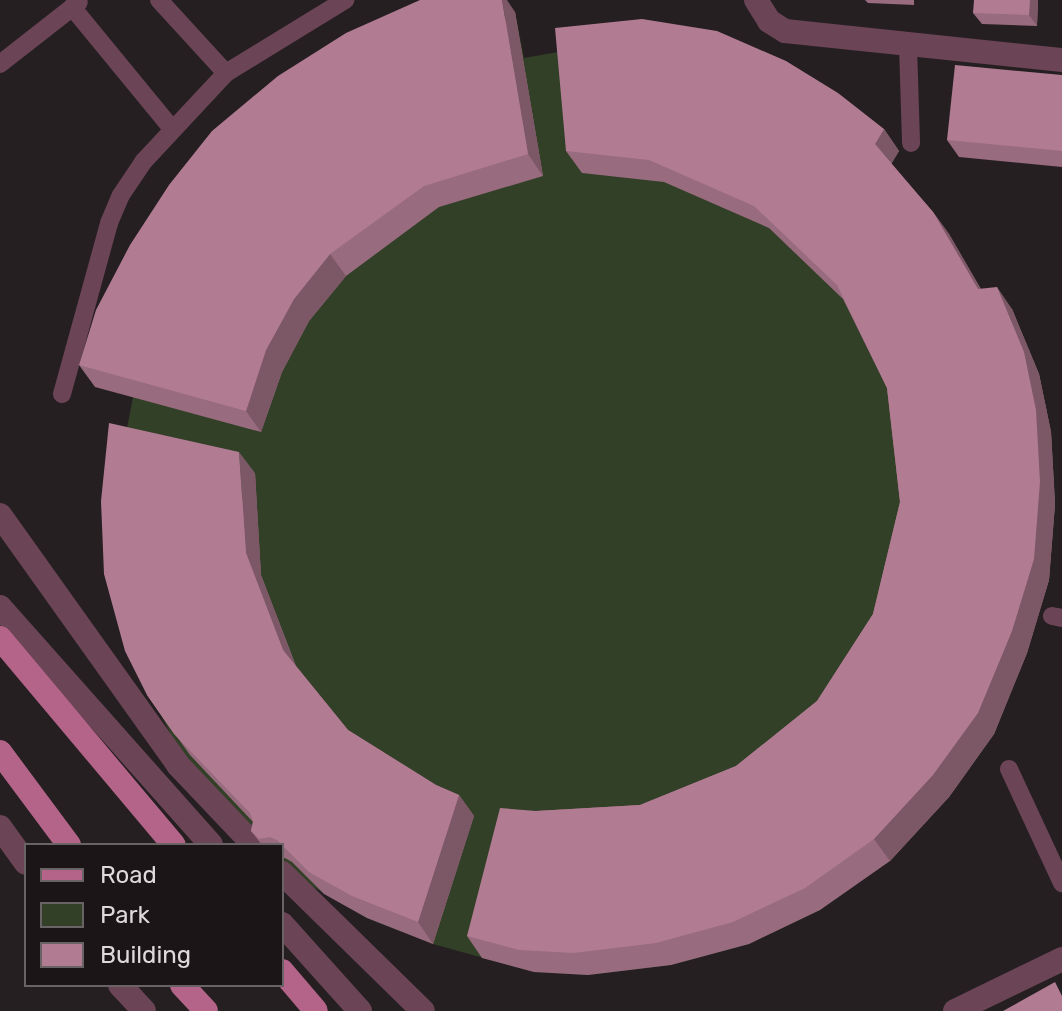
<!DOCTYPE html>
<style>
body{margin:0}
#map{position:relative;width:1062px;height:1011px;overflow:hidden;background:#251f21;font-family:Rubik,sans-serif}
div>[style]{position:absolute}
.green>*{inset:0;background:#324028}
.service>*{height:18px;margin:-9px;padding:0 9px;transform-origin:9px;border-radius:9px;background:#6b4455}
.minor>*{height:24px;margin:-12px;padding:0 12px;transform-origin:12px;border-radius:12px;background:#6b4455}
.tertiary>*{height:24px;margin:-12px;padding:0 12px;transform-origin:12px;border-radius:12px;background:#6b4455}
.primary>*{height:24px;margin:-12px;padding:0 12px;transform-origin:12px;border-radius:12px;background:#b46489}
.wall>*{inset:0;background:#986b7e}
.shaded-wall>*{inset:0;background:#7c5766}
.building>*{inset:0;background:#b17c92}
span{translate:-50% -50%;white-space:nowrap;text-align:center;line-height:1.15;-webkit-text-stroke:8px #1b1518;paint-order:stroke}
.legend{position:absolute;left:24px;top:843px;width:260px;height:144px;box-sizing:border-box;background:#1b1518;border:2px solid #696366;margin:0;padding:10px 14px;list-style:none;font-size:24px;color:#ded9db}
.legend li{display:flex;align-items:center;gap:16px;height:40px}
.legend b{width:40px;border:2px solid #696366}
</style>
<div id="map">
<div class="green">
<div style="clip-path:polygon(515px 12px,524px 58px,570px 50px,899px 151px,890px 166px,993px 310px,1012px 309px,1039px 374px,1051px 432px,1055px 504px,1049px 580px,1027px 653px,994px 734px,949px 797px,889px 861px,820px 910px,749px 944px,671px 965px,588px 975px,534px 972px,433px 944px,367px 918px,284px 870px,282px 845px,260px 845px,177px 747px,140px 673px,124px 444px,133px 397px)"></div>
</div>
<div class="service">
<div style="left:159px;top:0;width:99px;rotate:47.5deg"></div>
<div style="left:72px;top:7px;width:159px;rotate:50.6deg"></div>
<div style="left:908px;top:46px;width:97px;rotate:88.2deg"></div>
<div style="left:0;top:64px;width:100px;rotate:-38.1deg"></div>
<div style="left:62px;top:394px;width:177px;rotate:-74.6deg"></div>
<div style="left:109px;top:223px;width:30px;rotate:-67deg"></div>
<div style="left:121px;top:195px;width:40px;rotate:-56deg"></div>
<div style="left:143px;top:162px;width:122px;rotate:-47deg"></div>
<div style="left:226px;top:73px;width:140px;rotate:-31.5deg"></div>
<div style="left:1052px;top:616px;width:10px;rotate:11deg"></div>
<div style="left:1009px;top:769px;width:126px;rotate:65.1deg"></div>
</div>
<div class="minor">
<div style="left:756px;top:0;width:25px;rotate:58deg"></div>
<div style="left:769px;top:21px;width:19px;rotate:32deg"></div>
<div style="left:785px;top:31px;width:279px;rotate:6deg"></div>
<div style="left:0;top:515px;width:307px;rotate:54.5deg"></div>
<div style="left:178px;top:765px;width:110px;rotate:46.5deg"></div>
<div style="left:282px;top:873px;width:197px;rotate:44.4deg"></div>
<div style="left:955px;top:1011px;width:119px;rotate:-25.9deg"></div>
</div>
<div class="tertiary">
<div style="left:0;top:607px;width:318px;rotate:48.4deg"></div>
<div style="left:0;top:827px;width:44px;rotate:54.2deg"></div>
<div style="left:282px;top:924px;width:117px;rotate:48.1deg"></div>
<div style="left:120px;top:985px;width:35px;rotate:47deg"></div>
</div>
<div class="primary">
<div style="left:0;top:638px;width:270px;rotate:50deg"></div>
<div style="left:0;top:752px;width:116px;rotate:53.4deg"></div>
<div style="left:282px;top:971px;width:52px;rotate:49.6deg"></div>
<div style="left:182px;top:985px;width:35px;rotate:47deg"></div>
</div>
<div class="wall">
<div style="clip-path:polygon(865px 0,914px 0,914px 5px,868px 3px)"></div>
<div style="clip-path:polygon(1038px 0,1037px 26px,982px 24px,973px 13px)"></div>
<div style="clip-path:polygon(515px 12px,543px 176px,439px 207px,346px 276px,309px 321px,282px 372px,261px 432px,95px 387px,79px 365px)"></div>
<div style="clip-path:polygon(1062px 75px,1062px 167px,959px 157px,947px 140px)"></div>
<div style="clip-path:polygon(884px 129px,899px 151px,891px 164px,933px 212px,949px 234px,981px 289px,1012px 309px,1039px 374px,1051px 432px,1055px 504px,1049px 580px,1027px 653px,994px 734px,949px 797px,890px 861px,820px 910px,749px 944px,671px 965px,588px 975px,534px 972px,482px 958px,467px 936px,536px 811px,640px 805px,736px 766px,817px 701px,873px 614px,900px 502px,887px 388px,843px 299px,769px 228px,664px 182px,582px 173px,566px 151px)"></div>
<div style="clip-path:polygon(255px 473px,261px 575px,296px 666px,348px 730px,436px 785px,459px 795px,474px 816px,433px 944px,367px 918px,324px 894px,292px 862px,285px 858px,282px 859px,282px 845px,262px 845px,251px 831px,253px 822px,190px 755px,147px 695px)"></div>
</div>
<div class="shaded-wall">
<div style="clip-path:polygon(502px 0,507px 0,515px 12px,543px 176px,528px 154px)"></div>
<div style="clip-path:polygon(1030px 0,1038px 0,1037px 26px,1029px 15px)"></div>
<div style="clip-path:polygon(884px 129px,899px 151px,890px 166px,875px 144px)"></div>
<div style="clip-path:polygon(933px 212px,949px 234px,993px 311px,978px 289px)"></div>
<div style="clip-path:polygon(330px 254px,346px 276px,309px 321px,282px 372px,261px 432px,246px 411px,266px 350px,294px 299px)"></div>
<div style="clip-path:polygon(997px 287px,1012px 309px,1039px 374px,1051px 432px,1055px 504px,1049px 580px,1027px 653px,994px 734px,949px 797px,890px 861px,874px 839px)"></div>
<div style="clip-path:polygon(239px 452px,255px 473px,261px 575px,298px 672px,283px 650px,246px 553px)"></div>
<div style="clip-path:polygon(459px 795px,474px 816px,433px 944px,418px 922px)"></div>
</div>
<div class="building">
<div style="clip-path:polygon(420px 0,502px 0,528px 154px,424px 186px,330px 254px,294px 299px,266px 350px,246px 411px,79px 365px,96px 310px,130px 245px,169px 185px,212px 131px,278px 76px,346px 33px)"></div>
<div style="clip-path:polygon(974px 0,1030px 0,1029px 15px,973px 13px)"></div>
<div style="clip-path:polygon(642px 19px,717px 31px,786px 61px,838px 93px,884px 129px,875px 144px,933px 212px,978px 289px,997px 287px,1024px 352px,1036px 410px,1040px 482px,1034px 559px,1012px 631px,978px 713px,933px 775px,874px 839px,805px 888px,733px 922px,656px 943px,573px 953px,519px 950px,467px 936px,500px 808px,536px 811px,640px 805px,736px 766px,817px 701px,873px 614px,900px 502px,887px 388px,837px 285px,754px 206px,649px 160px,566px 151px,555px 28px)"></div>
<div style="clip-path:polygon(955px 65px,1062px 75px,1062px 151px,947px 140px)"></div>
<div style="clip-path:polygon(109px 423px,239px 452px,246px 553px,283px 650px,348px 730px,436px 785px,459px 795px,418px 922px,352px 896px,309px 872px,277px 840px,270px 837px,259px 839px,251px 831px,253px 821px,250px 813px,174px 734px,147px 695px,125px 651px,104px 574px,101px 501px)"></div>
<div style="clip-path:polygon(1055px 982px,1062px 996px,1062px 1011px,1003px 1011px)"></div>
</div>
<ul class="legend">
<li><b style="height:10px;background:#b46489"></b>Road</li>
<li><b style="height:22px;background:#324028"></b>Park</li>
<li><b style="height:22px;background:#b17c92"></b>Building</li>
</ul>
</div>
